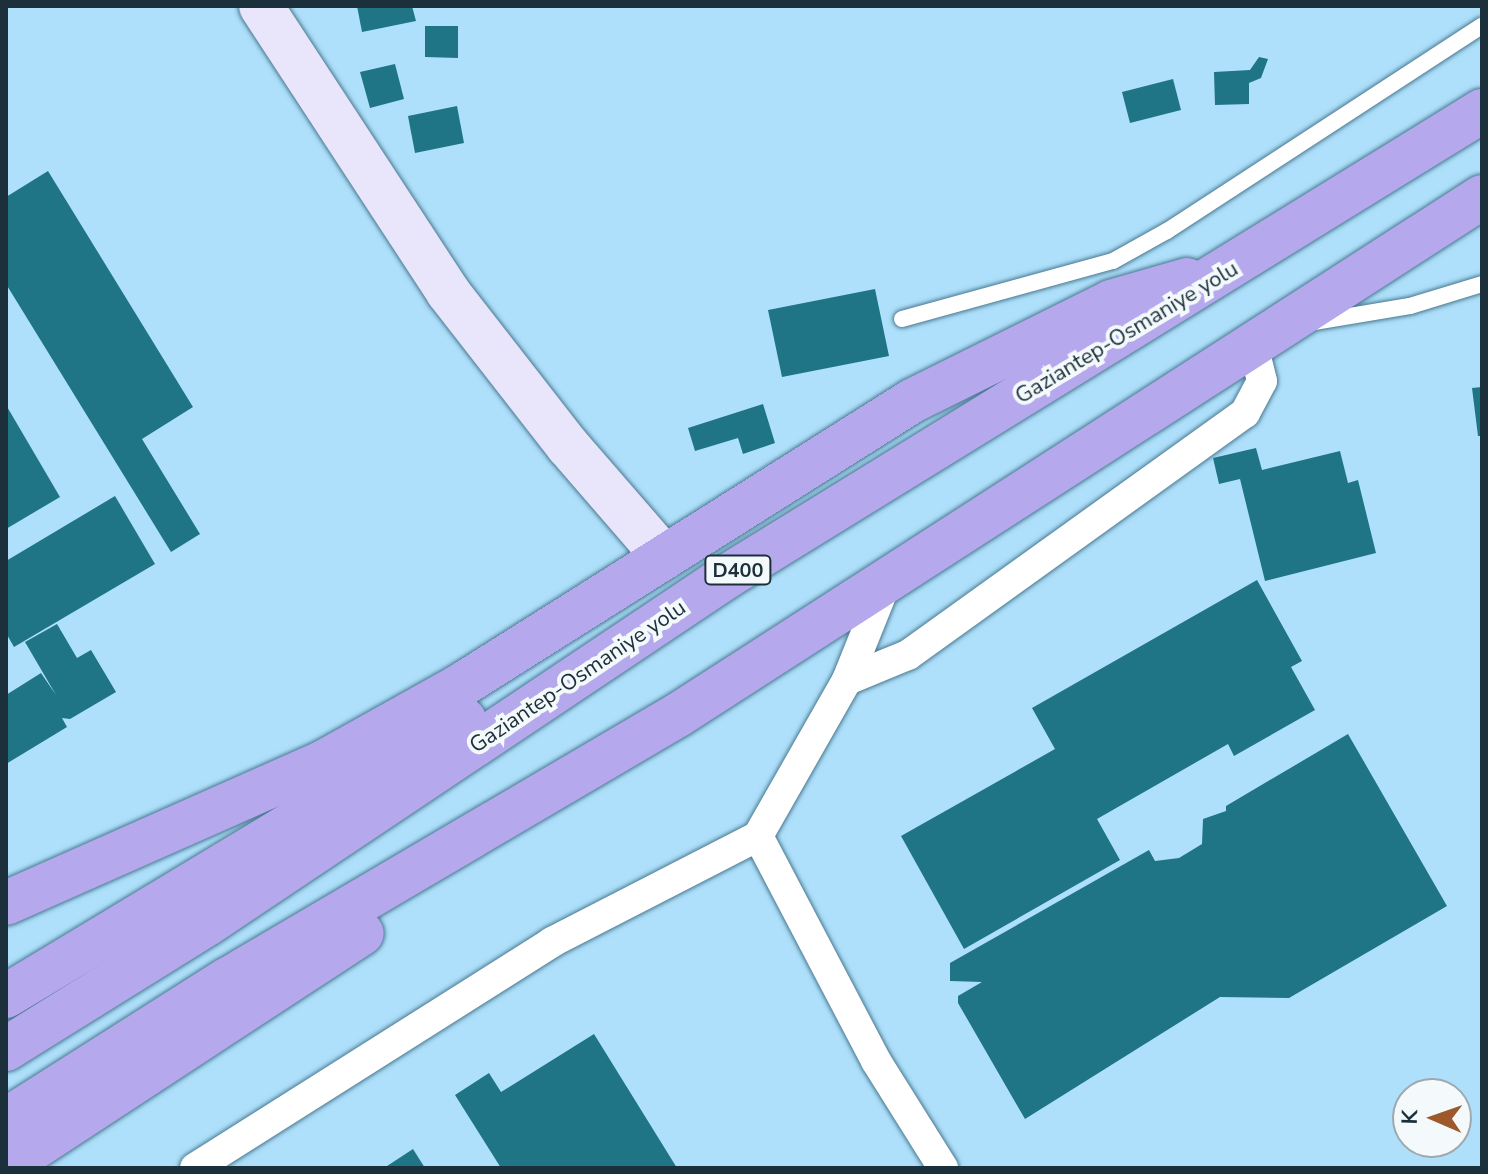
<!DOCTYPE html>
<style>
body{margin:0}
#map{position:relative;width:1488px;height:1174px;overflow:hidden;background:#aee0fb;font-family:"Nunito Sans",sans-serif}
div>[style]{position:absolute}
.building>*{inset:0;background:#1f7585}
.roads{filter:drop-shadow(0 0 2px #497890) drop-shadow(0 0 2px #497890)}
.lane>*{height:16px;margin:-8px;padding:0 8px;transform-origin:8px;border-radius:8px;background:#fff}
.street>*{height:30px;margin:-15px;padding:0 15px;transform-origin:15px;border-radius:15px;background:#fff}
.secondary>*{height:44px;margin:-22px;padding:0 22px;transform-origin:22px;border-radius:22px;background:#e9e5fa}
.highway>*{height:44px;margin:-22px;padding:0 22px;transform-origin:22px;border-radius:22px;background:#b5a8ed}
span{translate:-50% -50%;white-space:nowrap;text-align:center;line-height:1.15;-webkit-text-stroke:8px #f4f9fc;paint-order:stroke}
.shield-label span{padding:2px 6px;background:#f4f9fc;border:2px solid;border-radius:6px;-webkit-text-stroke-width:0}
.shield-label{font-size:20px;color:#1c303b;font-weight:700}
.street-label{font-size:22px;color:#1c303b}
.frame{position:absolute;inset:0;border:8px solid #1c303b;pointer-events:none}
.north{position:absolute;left:1392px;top:1078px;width:80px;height:80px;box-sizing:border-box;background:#f4f9fc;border:2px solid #9ea9af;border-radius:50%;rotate:272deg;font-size:22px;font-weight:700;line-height:32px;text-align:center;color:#1c303b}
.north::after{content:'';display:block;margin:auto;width:28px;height:36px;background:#9d592b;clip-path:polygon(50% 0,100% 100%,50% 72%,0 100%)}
</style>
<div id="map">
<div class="building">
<div style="clip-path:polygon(357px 6px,412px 6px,416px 21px,362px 32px)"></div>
<div style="clip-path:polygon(425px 26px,458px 26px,458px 58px,425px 57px)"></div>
<div style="clip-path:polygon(1259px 57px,1268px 59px,1261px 78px,1249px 83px,1249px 104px,1215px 105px,1214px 72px,1250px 70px)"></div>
<div style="clip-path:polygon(395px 64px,404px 99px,370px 108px,360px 72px)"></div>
<div style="clip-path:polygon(1173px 79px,1181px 110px,1130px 123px,1122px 92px)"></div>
<div style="clip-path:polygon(457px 106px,464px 143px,415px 153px,408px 116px)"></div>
<div style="clip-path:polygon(48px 171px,193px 407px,142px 439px,200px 534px,171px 552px,6px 284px,6px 197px)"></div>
<div style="clip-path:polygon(875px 289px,889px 356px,782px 377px,768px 310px)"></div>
<div style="clip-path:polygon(1482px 387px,1482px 436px,1478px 436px,1472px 388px)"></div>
<div style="clip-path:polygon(763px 404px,775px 443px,743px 454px,738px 438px,695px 451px,688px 428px)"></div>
<div style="clip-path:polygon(6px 405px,60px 497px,6px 529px)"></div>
<div style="clip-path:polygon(1256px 448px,1262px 470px,1340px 451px,1348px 483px,1358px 480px,1376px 553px,1265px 581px,1240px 479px,1219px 484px,1213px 458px)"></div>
<div style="clip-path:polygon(115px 496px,155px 564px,14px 647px,6px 633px,6px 561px)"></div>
<div style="clip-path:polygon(1257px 580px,1302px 661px,1291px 667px,1315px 710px,1234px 756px,1228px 744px,1097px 819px,1120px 860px,964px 949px,901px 836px,1055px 749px,1032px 708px)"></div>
<div style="clip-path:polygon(57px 624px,77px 658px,91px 650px,116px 692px,70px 719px,62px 718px,67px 727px,6px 764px,6px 695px,41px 673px,56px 695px,25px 642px)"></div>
<div style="clip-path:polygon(1348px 734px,1447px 906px,1289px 998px,1220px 997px,1025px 1119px,958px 1003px,958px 996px,982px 982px,950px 981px,950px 963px,1149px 850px,1155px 861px,1179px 858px,1202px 844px,1203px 819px,1226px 811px,1226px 806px)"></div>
<div style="clip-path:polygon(594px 1034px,677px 1168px,501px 1168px,455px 1095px,489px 1073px,501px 1092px)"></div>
<div style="clip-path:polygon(413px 1149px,425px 1168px,384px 1168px)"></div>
</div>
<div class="roads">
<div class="lane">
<div style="left:902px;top:319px;width:219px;rotate:-15.4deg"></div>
<div style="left:1113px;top:261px;width:62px;rotate:-29.1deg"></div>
<div style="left:1167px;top:231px;width:376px;rotate:-33.1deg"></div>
<div style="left:1314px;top:322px;width:97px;rotate:-9.5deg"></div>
<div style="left:1410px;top:306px;width:75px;rotate:-17deg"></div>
</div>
<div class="street">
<div style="left:847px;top:680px;width:66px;rotate:-22.3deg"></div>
<div style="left:908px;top:655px;width:415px;rotate:-35.7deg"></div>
<div style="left:1245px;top:413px;width:36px;rotate:-62deg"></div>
<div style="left:1262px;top:381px;width:37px;rotate:-104deg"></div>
<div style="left:758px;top:836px;width:180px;rotate:-60.3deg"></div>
<div style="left:847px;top:680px;width:105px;rotate:-68.1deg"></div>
<div style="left:195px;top:1168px;width:423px;rotate:-32.3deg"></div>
<div style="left:552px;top:942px;width:232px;rotate:-27.2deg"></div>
<div style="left:758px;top:836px;width:254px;rotate:62.3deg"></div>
<div style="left:876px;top:1061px;width:126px;rotate:57.9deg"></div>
</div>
<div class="secondary">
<div style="left:261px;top:6px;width:342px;rotate:56.8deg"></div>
<div style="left:448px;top:292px;width:195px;rotate:52.1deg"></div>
<div style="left:568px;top:446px;width:147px;rotate:49.1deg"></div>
</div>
<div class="highway">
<div style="left:6px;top:903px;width:348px;rotate:-23.9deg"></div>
<div style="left:324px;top:762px;width:156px;rotate:-29.2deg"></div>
<div style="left:460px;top:686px;width:534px;rotate:-32.23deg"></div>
<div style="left:912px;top:401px;width:222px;rotate:-26.4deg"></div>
<div style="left:1111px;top:302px;width:79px;rotate:-16.1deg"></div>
<div style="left:6px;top:996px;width:535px;rotate:-31.07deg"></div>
<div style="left:6px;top:1049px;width:237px;rotate:-31.9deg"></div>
<div style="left:207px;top:924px;width:624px;rotate:-33.77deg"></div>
<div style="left:726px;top:577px;width:888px;rotate:-31.65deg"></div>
<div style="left:6px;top:1120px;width:262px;rotate:-32.4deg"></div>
<div style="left:227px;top:980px;width:523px;rotate:-30.44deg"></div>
<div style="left:678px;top:715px;width:956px;rotate:-32.79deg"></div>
<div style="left:6px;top:1166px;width:425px;rotate:-33.2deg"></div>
</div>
</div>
<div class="shield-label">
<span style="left:738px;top:570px">D400</span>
</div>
<div class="street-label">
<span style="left:1127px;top:333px;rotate:-31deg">Gaziantep-Osmaniye yolu</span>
<span style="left:578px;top:677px;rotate:-34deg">Gaziantep-Osmaniye yolu</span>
</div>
<div class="frame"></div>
<div class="north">K</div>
</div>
